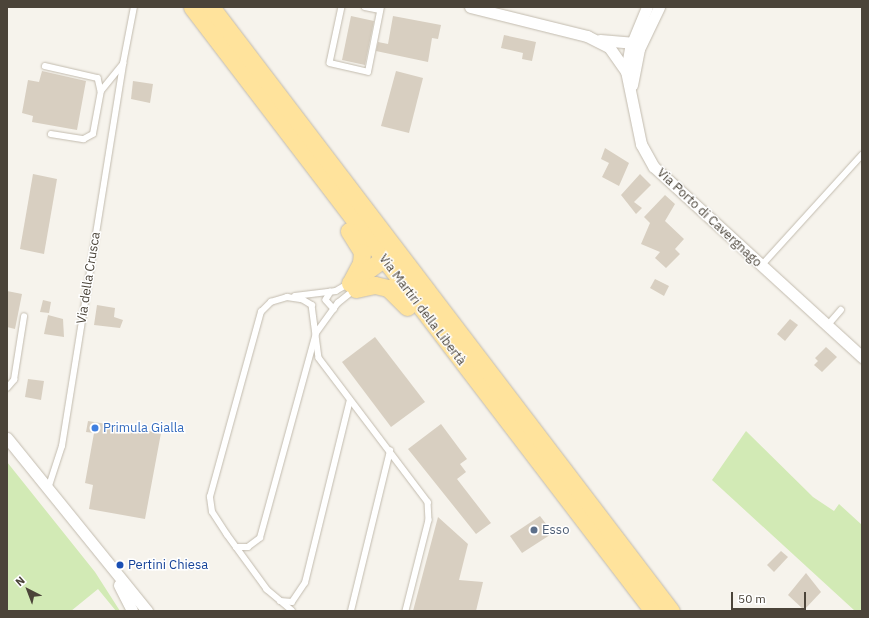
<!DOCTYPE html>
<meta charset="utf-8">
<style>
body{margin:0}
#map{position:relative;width:869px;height:618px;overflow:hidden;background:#f6f3ec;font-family:"IBM Plex Sans",sans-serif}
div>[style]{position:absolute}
.green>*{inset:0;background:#d2eab5}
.building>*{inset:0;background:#d8cfc1}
.roads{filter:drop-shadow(0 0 1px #c2bbae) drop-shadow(0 0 1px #c2bbae)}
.service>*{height:5.5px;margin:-2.75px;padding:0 2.75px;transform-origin:2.75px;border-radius:2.75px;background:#fff}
.minor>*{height:11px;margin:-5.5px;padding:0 5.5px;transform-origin:5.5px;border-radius:5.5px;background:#fff}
.primary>*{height:17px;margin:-8.5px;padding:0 8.5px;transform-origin:8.5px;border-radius:8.5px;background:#ffe39c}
.dots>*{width:11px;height:11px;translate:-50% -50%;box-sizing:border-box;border:2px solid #fff;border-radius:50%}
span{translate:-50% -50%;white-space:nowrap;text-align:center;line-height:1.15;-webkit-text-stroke:3px #fff;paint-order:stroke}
.street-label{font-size:13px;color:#4b4439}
.shop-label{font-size:13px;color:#366cbe}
.left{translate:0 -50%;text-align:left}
.service-label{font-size:13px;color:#4e5e75}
.transit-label{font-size:13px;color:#164399}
.frame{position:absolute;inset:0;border:8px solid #4b4439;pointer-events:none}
.north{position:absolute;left:8px;top:570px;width:40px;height:40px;-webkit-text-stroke:3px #fff;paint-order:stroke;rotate:318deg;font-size:11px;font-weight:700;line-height:16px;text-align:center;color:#4b4439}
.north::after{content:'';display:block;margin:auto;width:14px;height:18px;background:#4b4439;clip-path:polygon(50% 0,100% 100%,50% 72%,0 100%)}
.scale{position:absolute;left:731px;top:592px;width:75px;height:18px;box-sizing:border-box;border:2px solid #4b4439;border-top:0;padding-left:5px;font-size:12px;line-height:14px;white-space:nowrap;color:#4b4439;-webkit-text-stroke:3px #fff;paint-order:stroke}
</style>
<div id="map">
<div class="green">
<div style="clip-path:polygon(746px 431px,813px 497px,834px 511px,839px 504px,862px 525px,862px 611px,855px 611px,712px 480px)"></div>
<div style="clip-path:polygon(7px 462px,95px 572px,120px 611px,116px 611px,98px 589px,71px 611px,7px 611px)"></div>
</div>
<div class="building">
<div style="clip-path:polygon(351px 16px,374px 21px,365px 65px,342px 60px)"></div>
<div style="clip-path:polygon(393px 16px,441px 25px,438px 39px,432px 38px,428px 62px,376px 51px,378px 42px,388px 44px)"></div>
<div style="clip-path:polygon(504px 35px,536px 42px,532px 61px,522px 59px,523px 53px,501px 48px)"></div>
<div style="clip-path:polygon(42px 71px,86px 81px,77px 130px,32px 122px,33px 116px,22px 113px,28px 80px,39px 82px)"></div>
<div style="clip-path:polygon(396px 71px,423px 78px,409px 133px,381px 126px)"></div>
<div style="clip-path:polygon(133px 81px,153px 84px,150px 103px,131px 99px)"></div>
<div style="clip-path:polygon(605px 148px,629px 163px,619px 186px,602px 177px,609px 163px,601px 159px)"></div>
<div style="clip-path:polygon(33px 174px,57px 179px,44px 254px,20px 249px)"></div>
<div style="clip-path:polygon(640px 174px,651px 185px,634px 202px,642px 208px,636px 214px,621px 195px)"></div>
<div style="clip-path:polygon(665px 195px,675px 204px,665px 221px,684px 239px,675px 249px,680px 254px,666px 268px,655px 258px,660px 252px,641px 244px,650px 223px,644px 217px)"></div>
<div style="clip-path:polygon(655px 279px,669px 286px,664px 296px,650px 288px)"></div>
<div style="clip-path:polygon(7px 291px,22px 294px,15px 329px,7px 327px)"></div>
<div style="clip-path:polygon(43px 300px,51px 302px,49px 313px,40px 312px)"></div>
<div style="clip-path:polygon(97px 305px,115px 308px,114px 317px,123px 320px,120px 328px,94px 325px)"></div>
<div style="clip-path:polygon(48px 315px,63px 319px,64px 337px,44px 334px)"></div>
<div style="clip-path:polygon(790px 319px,798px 325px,785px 341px,777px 334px)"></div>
<div style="clip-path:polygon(375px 337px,425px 402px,391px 427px,342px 362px)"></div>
<div style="clip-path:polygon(826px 347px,837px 357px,822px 372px,814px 365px,818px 361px,815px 358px)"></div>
<div style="clip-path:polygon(28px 379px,44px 381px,41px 400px,25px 397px)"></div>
<div style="clip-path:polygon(88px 421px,161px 433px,145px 519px,89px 509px,93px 485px,85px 483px,94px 433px,86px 432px)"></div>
<div style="clip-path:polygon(441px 424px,467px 459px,460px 464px,466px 472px,457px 479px,491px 523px,476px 534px,408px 449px)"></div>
<div style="clip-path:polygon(540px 516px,553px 533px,522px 553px,510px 536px)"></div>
<div style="clip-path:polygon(438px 517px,468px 544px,459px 580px,483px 582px,476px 611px,413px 611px)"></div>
<div style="clip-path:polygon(781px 551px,788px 557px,774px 572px,767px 565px)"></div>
<div style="clip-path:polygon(806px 573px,821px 592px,804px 610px,788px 595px)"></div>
</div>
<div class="roads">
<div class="service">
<div style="left:342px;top:7px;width:57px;rotate:102.1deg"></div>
<div style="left:330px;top:63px;width:39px;rotate:13deg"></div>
<div style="left:368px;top:72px;width:66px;rotate:-78.7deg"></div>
<div style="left:365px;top:7px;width:15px;rotate:11deg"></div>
<div style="left:45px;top:66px;width:54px;rotate:12.8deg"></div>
<div style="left:98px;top:78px;width:13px;rotate:77deg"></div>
<div style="left:51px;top:134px;width:33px;rotate:9deg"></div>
<div style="left:84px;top:139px;width:10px;rotate:-29deg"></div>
<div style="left:93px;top:134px;width:44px;rotate:-79.5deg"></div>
<div style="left:101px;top:91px;width:35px;rotate:-51deg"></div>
<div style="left:123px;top:64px;width:58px;rotate:-79.1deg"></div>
<div style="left:761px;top:266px;width:150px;rotate:-47.7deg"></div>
<div style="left:331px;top:292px;width:9px;rotate:122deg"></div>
<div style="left:326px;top:300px;width:12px;rotate:48deg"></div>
<div style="left:295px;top:296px;width:41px;rotate:-7deg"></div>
<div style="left:336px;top:291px;width:14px;rotate:-30deg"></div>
<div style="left:827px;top:326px;width:21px;rotate:-49deg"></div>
<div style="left:7px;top:388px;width:11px;rotate:-49deg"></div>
<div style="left:14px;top:380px;width:64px;rotate:-81deg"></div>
<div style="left:48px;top:489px;width:45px;rotate:-72deg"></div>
<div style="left:62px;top:446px;width:387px;rotate:-80.9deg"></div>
<div style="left:236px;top:547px;width:12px"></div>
<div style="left:248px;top:547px;width:15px;rotate:-37deg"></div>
<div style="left:260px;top:538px;width:213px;rotate:-74.7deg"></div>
<div style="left:316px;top:333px;width:37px;rotate:-54deg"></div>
<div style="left:338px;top:303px;width:21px;rotate:-39deg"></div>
<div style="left:280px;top:601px;width:12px;rotate:5deg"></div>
<div style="left:292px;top:602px;width:23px;rotate:-56deg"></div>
<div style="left:305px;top:583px;width:188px;rotate:-76.2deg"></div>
<div style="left:292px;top:611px;width:33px;rotate:-140deg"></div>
<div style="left:267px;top:590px;width:68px;rotate:-126deg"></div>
<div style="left:227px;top:535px;width:27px;rotate:-123deg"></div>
<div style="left:212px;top:512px;width:15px;rotate:-98deg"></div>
<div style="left:210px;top:497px;width:192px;rotate:-74.6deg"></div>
<div style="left:261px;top:312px;width:14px;rotate:-45deg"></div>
<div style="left:271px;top:302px;width:17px;rotate:-17deg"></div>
<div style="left:287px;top:297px;width:15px;rotate:8deg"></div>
<div style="left:302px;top:299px;width:12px;rotate:31deg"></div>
<div style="left:312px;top:305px;width:53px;rotate:82.5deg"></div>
<div style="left:319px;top:358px;width:181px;rotate:52.9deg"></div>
<div style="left:428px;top:502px;width:18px;rotate:87deg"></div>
<div style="left:429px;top:520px;width:94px;rotate:104.2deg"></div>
<div style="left:351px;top:611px;width:165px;rotate:-76.3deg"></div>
</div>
<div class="minor">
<div style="left:470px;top:7px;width:121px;rotate:13.9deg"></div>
<div style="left:587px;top:36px;width:25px;rotate:27deg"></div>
<div style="left:609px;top:47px;width:29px;rotate:55deg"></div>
<div style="left:626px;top:71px;width:75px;rotate:78.4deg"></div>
<div style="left:641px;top:144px;width:26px;rotate:61deg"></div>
<div style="left:654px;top:167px;width:282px;rotate:42.4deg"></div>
<div style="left:600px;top:40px;width:38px;rotate:5deg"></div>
<div style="left:626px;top:71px;width:23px;rotate:-80deg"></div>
<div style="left:630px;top:48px;width:44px;rotate:-67.5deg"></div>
<div style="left:632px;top:85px;width:37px;rotate:-79deg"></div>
<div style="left:639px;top:49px;width:47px;rotate:-64.5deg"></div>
<div style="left:7px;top:438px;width:223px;rotate:51deg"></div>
<div style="left:119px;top:585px;width:29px;rotate:63deg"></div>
</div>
<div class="primary">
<div style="left:192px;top:7px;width:760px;rotate:52.65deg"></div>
<div style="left:211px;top:7px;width:759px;rotate:52.71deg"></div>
<div style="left:349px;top:231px;width:25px;rotate:58deg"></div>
<div style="left:362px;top:252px;width:11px;rotate:95deg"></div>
<div style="left:361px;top:263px;width:19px;rotate:118deg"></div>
<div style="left:350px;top:283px;width:39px;rotate:-36deg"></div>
<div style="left:382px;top:260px;width:11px"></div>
<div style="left:356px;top:289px;width:19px;rotate:-12deg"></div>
<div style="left:375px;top:285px;width:13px;rotate:13deg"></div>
<div style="left:388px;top:288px;width:27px;rotate:45deg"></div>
</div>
</div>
<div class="dots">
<div style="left:95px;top:428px;background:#3f7fe0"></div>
<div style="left:534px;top:530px;background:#5c6f8a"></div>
<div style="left:120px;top:565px;background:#1a4fb4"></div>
</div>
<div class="street-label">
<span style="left:709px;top:218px;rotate:43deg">Via Porto di Cavergnago</span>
<span style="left:89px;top:278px;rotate:-81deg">Via della Crusca</span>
<span style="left:422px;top:310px;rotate:53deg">Via Martiri della Libertà</span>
</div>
<div class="shop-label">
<span class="left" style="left:103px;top:428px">Primula Gialla</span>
</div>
<div class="service-label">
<span class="left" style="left:542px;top:530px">Esso</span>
</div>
<div class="transit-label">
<span class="left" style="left:128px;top:565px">Pertini Chiesa</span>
</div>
<div class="frame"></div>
<div class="north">N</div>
<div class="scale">50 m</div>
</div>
